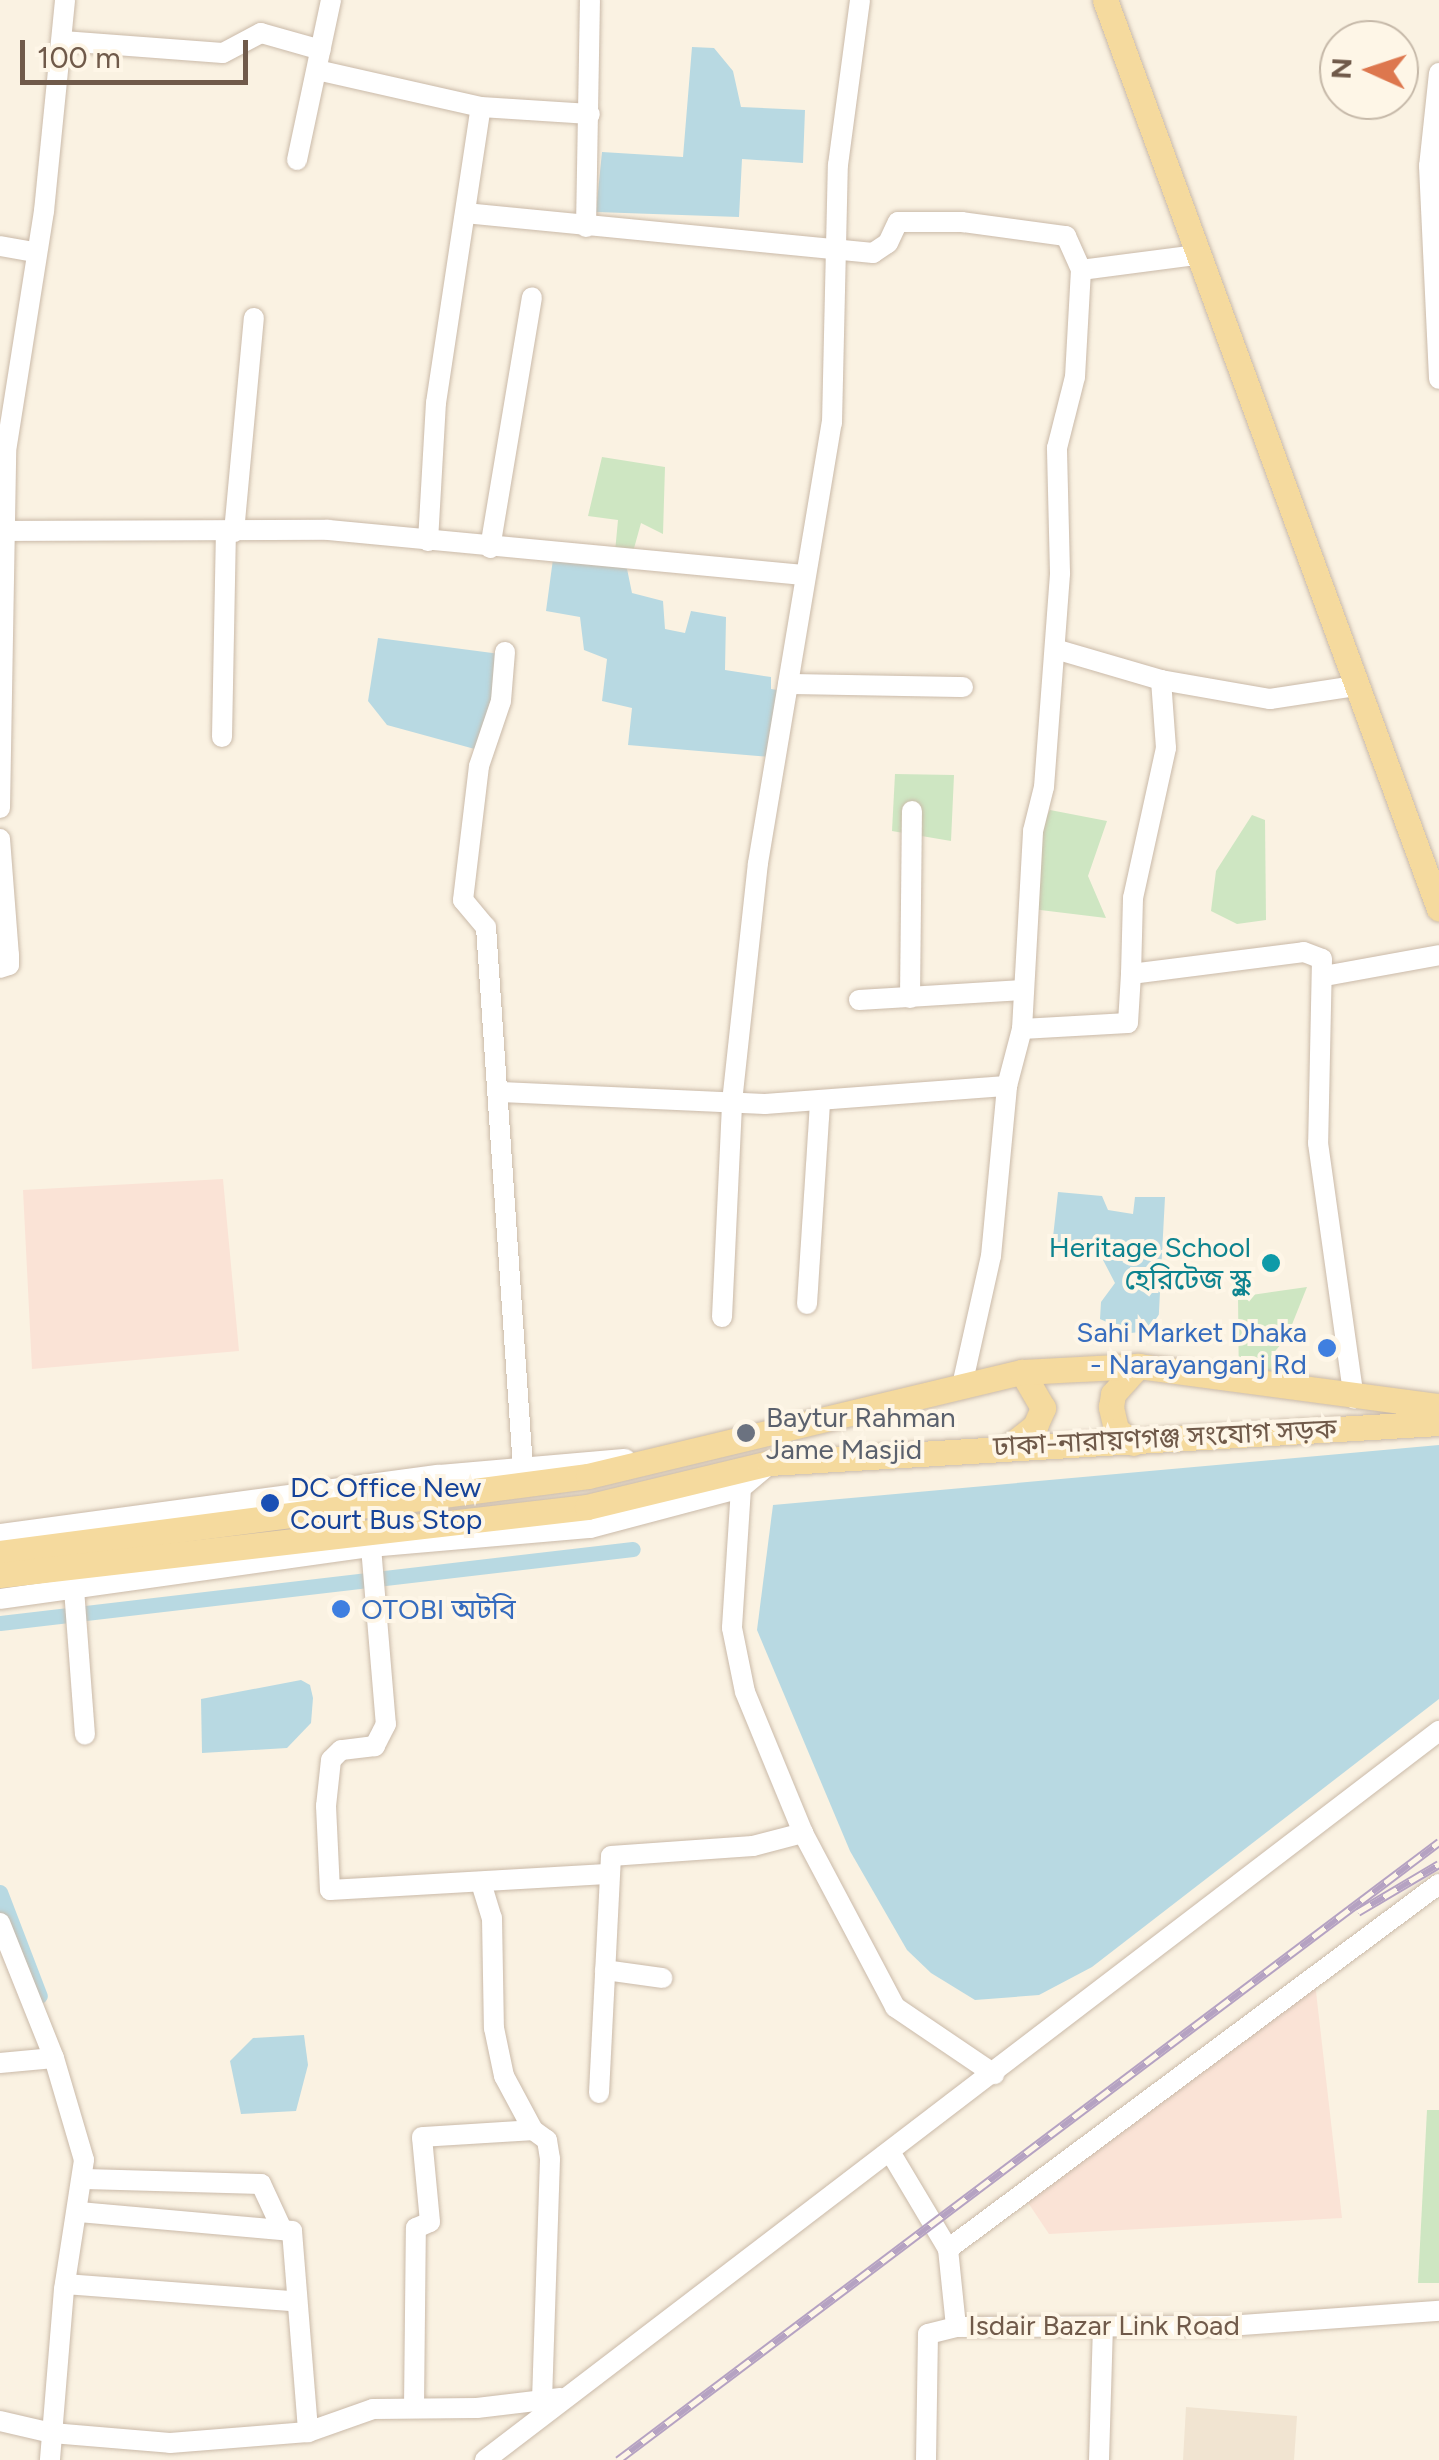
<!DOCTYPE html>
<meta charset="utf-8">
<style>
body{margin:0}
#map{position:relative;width:1439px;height:2460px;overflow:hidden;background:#faf2e2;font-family:Figtree,"Noto Sans Bengali",sans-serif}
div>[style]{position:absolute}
.residential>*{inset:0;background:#f1e4d1}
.commercial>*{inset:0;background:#fae3d6}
.green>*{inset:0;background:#cee6c2}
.water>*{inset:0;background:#b8d9e2}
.canal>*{height:15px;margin:-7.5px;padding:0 7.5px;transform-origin:7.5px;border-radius:7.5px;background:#b8d9e2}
.roads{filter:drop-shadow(0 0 2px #cabaa9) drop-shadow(0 0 2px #cabaa9)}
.minor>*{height:20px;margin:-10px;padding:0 10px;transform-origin:10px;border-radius:10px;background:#fff}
.major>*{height:25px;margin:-12.5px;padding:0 12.5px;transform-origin:12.5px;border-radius:12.5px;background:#f5da9e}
.rail>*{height:9px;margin-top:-4.5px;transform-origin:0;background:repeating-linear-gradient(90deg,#fef6e7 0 15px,#b5a2c2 0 30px);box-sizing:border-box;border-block:2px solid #b5a2c2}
.dots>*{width:28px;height:28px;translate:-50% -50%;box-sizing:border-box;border:5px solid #fef6e7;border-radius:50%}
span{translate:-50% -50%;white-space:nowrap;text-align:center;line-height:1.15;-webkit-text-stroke:8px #fef6e7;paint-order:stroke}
.culture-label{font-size:28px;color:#0d838f}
.right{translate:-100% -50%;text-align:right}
.shop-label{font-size:28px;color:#366cbe}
.left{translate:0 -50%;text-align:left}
.worship-label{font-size:28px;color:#5b616d}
.street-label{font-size:28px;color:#705a4a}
.transit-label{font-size:28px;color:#164399}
.north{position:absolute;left:1319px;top:20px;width:100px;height:100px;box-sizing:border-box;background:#fef6e7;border:2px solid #c5b8a8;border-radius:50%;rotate:273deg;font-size:28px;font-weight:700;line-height:40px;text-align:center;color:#705a4a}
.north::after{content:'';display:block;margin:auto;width:35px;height:45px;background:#dd774e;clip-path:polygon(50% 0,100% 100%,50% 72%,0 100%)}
.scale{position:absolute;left:20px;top:40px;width:228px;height:45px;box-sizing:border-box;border:5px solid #705a4a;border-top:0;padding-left:12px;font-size:30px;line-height:35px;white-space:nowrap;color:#705a4a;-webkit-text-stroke:8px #fef6e7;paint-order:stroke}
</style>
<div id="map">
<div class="residential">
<div style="clip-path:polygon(1186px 2407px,1297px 2416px,1294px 2460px,1183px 2460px)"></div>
</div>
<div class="commercial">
<div style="clip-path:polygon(223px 1179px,239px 1351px,32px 1369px,23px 1190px)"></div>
<div style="clip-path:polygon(1315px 1983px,1342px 2218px,1049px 2234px,1027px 2201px)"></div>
</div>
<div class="green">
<div style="clip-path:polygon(602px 457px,665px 467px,663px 534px,641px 523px,633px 552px,615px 552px,618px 520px,588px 516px)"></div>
<div style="clip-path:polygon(895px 774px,954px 775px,951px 841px,892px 831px)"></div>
<div style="clip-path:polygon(1050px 810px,1107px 821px,1088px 876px,1106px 918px,1032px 909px,1037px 832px)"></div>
<div style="clip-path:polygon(1252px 815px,1265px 820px,1266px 920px,1237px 924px,1211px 911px,1216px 871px)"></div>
<div style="clip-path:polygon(1307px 1287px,1287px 1337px,1271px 1356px,1273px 1391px,1239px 1392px,1238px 1297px)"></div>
<div style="clip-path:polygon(1427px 2110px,1439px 2110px,1439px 2283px,1418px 2283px)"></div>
</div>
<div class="water">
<div style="clip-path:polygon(692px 47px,714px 48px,733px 71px,741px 107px,805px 110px,803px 163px,742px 159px,739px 217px,596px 212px,602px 152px,683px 157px)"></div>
<div style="clip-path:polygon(553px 559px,625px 559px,632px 593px,663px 601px,665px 629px,685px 633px,691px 611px,726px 617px,725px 670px,771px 677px,771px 689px,784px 691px,771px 757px,628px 745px,632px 708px,602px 701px,607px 659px,584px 650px,580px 617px,546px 611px)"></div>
<div style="clip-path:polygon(378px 638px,500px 654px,482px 751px,387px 725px,368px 701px)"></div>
<div style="clip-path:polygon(1058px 1192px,1102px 1196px,1108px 1210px,1133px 1214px,1135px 1197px,1165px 1197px,1158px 1330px,1131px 1333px,1100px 1319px,1101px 1302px,1115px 1283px,1102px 1258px,1068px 1256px,1053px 1237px)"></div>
<div style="clip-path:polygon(1439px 1445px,1439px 1699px,1092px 1967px,1039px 1995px,975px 2000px,931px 1973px,907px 1950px,850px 1851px,757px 1630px,773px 1505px)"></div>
<div style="clip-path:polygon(301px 1680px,310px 1685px,313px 1698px,311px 1723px,287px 1748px,202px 1753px,201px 1699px)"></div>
<div style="clip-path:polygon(304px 2035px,308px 2065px,296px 2111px,241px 2114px,230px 2061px,253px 2038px)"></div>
</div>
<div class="canal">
<div style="left:0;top:1623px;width:637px;rotate:-6.67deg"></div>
<div style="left:0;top:1892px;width:111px;rotate:69deg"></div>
</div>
<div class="roads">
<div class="minor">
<div style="left:63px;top:41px;width:160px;rotate:4.3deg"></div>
<div style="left:223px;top:53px;width:43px;rotate:-27.8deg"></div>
<div style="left:261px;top:33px;width:62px;rotate:15.8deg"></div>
<div style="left:317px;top:70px;width:168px;rotate:12.7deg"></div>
<div style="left:481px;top:107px;width:109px;rotate:3.7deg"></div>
<div style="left:1439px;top:73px;width:94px;rotate:96.1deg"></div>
<div style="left:1429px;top:166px;width:213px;rotate:87.3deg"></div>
<div style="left:297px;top:160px;width:164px;rotate:-78deg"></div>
<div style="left:465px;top:213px;width:410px;rotate:5.6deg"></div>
<div style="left:873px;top:253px;width:18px;rotate:-34deg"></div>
<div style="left:888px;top:243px;width:23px;rotate:-65deg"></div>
<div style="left:898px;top:222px;width:64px"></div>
<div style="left:962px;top:222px;width:105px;rotate:7.7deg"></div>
<div style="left:1066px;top:236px;width:37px;rotate:66deg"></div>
<div style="left:1081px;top:270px;width:117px;rotate:-7.4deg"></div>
<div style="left:586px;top:227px;width:227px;rotate:-89deg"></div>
<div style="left:0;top:246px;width:36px;rotate:10deg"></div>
<div style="left:0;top:531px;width:328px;rotate:-0.2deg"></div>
<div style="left:328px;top:530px;width:478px;rotate:5.4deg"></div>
<div style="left:234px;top:532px;width:215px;rotate:-84.7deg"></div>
<div style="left:428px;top:541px;width:138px;rotate:-86.7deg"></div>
<div style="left:436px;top:403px;width:299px;rotate:-81.4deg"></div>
<div style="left:490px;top:548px;width:254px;rotate:-80.5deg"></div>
<div style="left:1055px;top:649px;width:110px;rotate:16.3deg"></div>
<div style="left:1161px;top:680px;width:111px;rotate:9.9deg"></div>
<div style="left:1270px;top:699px;width:86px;rotate:-8.7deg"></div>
<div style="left:505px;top:652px;width:49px;rotate:94.7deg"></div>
<div style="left:501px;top:701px;width:69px;rotate:108.7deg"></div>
<div style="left:479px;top:766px;width:135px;rotate:96.8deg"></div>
<div style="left:463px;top:900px;width:35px;rotate:50deg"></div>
<div style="left:486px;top:927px;width:543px;rotate:86.09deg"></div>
<div style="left:1161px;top:680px;width:68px;rotate:85.8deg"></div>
<div style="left:1166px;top:748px;width:154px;rotate:102.4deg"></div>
<div style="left:1133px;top:898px;width:76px;rotate:91.5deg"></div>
<div style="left:1131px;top:974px;width:174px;rotate:-7.2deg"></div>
<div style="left:1304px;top:952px;width:19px;rotate:21deg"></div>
<div style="left:1322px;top:959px;width:184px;rotate:91.2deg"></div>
<div style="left:1318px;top:1143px;width:258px;rotate:82deg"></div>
<div style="left:788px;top:684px;width:175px;rotate:1deg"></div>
<div style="left:222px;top:737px;width:205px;rotate:-88.9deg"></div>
<div style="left:0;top:808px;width:357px;rotate:-89deg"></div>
<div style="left:6px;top:451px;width:243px;rotate:-81deg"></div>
<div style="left:44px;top:211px;width:212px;rotate:-84.3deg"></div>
<div style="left:0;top:839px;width:116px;rotate:85.6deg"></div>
<div style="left:9px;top:955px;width:10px;rotate:90deg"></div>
<div style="left:9px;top:965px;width:9px;rotate:162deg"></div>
<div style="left:1324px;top:976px;width:117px;rotate:-10.3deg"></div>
<div style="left:910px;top:998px;width:187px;rotate:-89.4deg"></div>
<div style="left:859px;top:1000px;width:164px;rotate:-3.5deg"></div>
<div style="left:1022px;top:1029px;width:106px;rotate:-3.2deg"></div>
<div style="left:1128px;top:1023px;width:49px;rotate:-86.5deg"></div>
<div style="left:501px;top:1092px;width:264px;rotate:2.6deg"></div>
<div style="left:765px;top:1104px;width:243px;rotate:-4.3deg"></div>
<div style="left:807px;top:1304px;width:202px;rotate:-86.3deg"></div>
<div style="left:722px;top:1317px;width:215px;rotate:-87.3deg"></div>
<div style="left:732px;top:1102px;width:240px;rotate:-83.8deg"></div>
<div style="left:758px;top:863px;width:446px;rotate:-80.5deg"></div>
<div style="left:832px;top:423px;width:258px;rotate:-88.7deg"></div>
<div style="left:838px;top:165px;width:166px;rotate:-82.4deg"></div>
<div style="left:963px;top:1381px;width:128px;rotate:-77.4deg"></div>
<div style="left:991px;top:1256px;width:171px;rotate:-84.6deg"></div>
<div style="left:1007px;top:1086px;width:59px;rotate:-75.3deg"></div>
<div style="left:1022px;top:1029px;width:198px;rotate:-86.8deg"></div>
<div style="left:1033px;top:831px;width:45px;rotate:-76deg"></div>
<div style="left:1044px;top:787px;width:215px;rotate:-85.7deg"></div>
<div style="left:1060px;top:573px;width:125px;rotate:-91.4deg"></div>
<div style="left:1057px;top:448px;width:73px;rotate:-75.8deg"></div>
<div style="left:1075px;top:377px;width:107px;rotate:-86.8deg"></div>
<div style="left:741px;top:1488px;width:140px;rotate:93.7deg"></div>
<div style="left:732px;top:1628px;width:65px;rotate:78.5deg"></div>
<div style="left:745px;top:1692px;width:152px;rotate:67.6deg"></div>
<div style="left:803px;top:1833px;width:197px;rotate:62.1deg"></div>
<div style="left:895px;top:2007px;width:120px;rotate:34.1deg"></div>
<div style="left:0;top:1534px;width:442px;rotate:-7.7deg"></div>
<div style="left:438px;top:1475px;width:188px;rotate:-4.9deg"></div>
<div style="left:371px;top:1547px;width:178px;rotate:85.2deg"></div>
<div style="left:386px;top:1724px;width:25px;rotate:117deg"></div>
<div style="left:375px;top:1746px;width:34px;rotate:173deg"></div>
<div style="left:341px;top:1750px;width:14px;rotate:135deg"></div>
<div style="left:331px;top:1760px;width:46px;rotate:96.2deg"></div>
<div style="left:326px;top:1806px;width:84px;rotate:87.3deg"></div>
<div style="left:330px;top:1890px;width:277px;rotate:-3.3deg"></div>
<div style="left:74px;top:1589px;width:146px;rotate:85.7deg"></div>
<div style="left:0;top:1599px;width:375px;rotate:-8deg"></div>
<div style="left:371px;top:1547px;width:220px;rotate:-5deg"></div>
<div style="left:590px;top:1528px;width:156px;rotate:-14.8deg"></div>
<div style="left:741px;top:1488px;width:35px;rotate:-40deg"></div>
<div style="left:482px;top:1886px;width:34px;rotate:73deg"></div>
<div style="left:492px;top:1918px;width:110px;rotate:89deg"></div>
<div style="left:494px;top:2028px;width:49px;rotate:78.2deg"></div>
<div style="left:504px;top:2076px;width:61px;rotate:61.8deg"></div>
<div style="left:533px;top:2130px;width:17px;rotate:36deg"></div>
<div style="left:547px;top:2140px;width:19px;rotate:81deg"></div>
<div style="left:550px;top:2159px;width:243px;rotate:91.9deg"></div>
<div style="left:0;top:1923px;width:145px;rotate:68.2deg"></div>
<div style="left:54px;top:2058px;width:106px;rotate:73.6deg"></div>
<div style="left:84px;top:2160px;width:131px;rotate:98.8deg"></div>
<div style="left:64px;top:2289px;width:172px;rotate:94.7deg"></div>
<div style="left:605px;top:1970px;width:58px;rotate:8deg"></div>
<div style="left:0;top:2063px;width:54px;rotate:-5.3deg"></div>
<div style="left:599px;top:2093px;width:237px;rotate:-87.1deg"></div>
<div style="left:611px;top:1856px;width:142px;rotate:-4deg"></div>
<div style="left:753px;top:1846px;width:52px;rotate:-14.6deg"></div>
<div style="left:892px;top:2155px;width:109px;rotate:59.2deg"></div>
<div style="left:948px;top:2249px;width:78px;rotate:84.1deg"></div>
<div style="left:956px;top:2327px;width:272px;rotate:-0.2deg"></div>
<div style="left:1228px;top:2326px;width:212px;rotate:-4.1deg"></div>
<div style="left:85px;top:2179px;width:176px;rotate:1.6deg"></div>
<div style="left:261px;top:2184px;width:47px;rotate:65.1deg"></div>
<div style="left:79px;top:2212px;width:214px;rotate:5.1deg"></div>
<div style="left:292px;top:2231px;width:202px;rotate:85.4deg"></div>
<div style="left:948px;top:2249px;width:612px;rotate:-36.63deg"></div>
<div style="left:65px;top:2284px;width:229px;rotate:4.3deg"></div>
<div style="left:414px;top:2407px;width:179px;rotate:-89.4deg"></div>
<div style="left:416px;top:2228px;width:15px;rotate:-23deg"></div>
<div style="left:430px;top:2222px;width:85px;rotate:-95.4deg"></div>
<div style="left:422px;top:2137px;width:111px;rotate:-3.6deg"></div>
<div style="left:0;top:2421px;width:53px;rotate:13deg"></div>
<div style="left:52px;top:2433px;width:118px;rotate:4.8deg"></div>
<div style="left:170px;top:2443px;width:138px;rotate:-4.6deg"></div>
<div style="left:308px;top:2432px;width:69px;rotate:-19.5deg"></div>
<div style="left:373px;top:2409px;width:104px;rotate:-0.6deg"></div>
<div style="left:477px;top:2408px;width:84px;rotate:-6.9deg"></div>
<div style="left:485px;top:2460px;width:1201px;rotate:-37.39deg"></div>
<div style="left:926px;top:2460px;width:126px;rotate:-89.1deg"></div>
<div style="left:928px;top:2334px;width:29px;rotate:-14deg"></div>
<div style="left:1099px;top:2460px;width:133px;rotate:-88.3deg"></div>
</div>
<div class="major">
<div style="left:1105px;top:0;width:968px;rotate:69.82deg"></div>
<div style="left:1133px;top:1443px;width:22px;rotate:-141deg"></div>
<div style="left:1116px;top:1429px;width:23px;rotate:-103deg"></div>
<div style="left:1111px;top:1407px;width:13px;rotate:-81deg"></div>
<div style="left:1113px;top:1394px;width:38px;rotate:-48deg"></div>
<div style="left:1011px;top:1445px;width:31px;rotate:-38deg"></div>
<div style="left:1035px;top:1426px;width:20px;rotate:-66deg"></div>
<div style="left:1043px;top:1408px;width:42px;rotate:-120.3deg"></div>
<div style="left:0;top:1553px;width:593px;rotate:-7.46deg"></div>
<div style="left:588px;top:1476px;width:446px;rotate:-13.5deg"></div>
<div style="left:1022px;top:1372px;width:116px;rotate:-3deg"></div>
<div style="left:1138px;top:1366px;width:304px;rotate:7.6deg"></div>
<div style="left:0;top:1575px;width:591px;rotate:-6.61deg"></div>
<div style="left:587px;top:1507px;width:187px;rotate:-13.6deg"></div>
<div style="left:769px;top:1463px;width:671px;rotate:-3.42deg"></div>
</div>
</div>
<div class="rail">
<div style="left:1358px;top:1912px;width:94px;rotate:-30.7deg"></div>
<div style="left:618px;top:2460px;width:1028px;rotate:-36.97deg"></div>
</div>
<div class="dots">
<div style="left:1271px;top:1263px;background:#0f9aa8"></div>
<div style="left:1327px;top:1348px;background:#3f7fe0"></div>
<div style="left:746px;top:1433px;background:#6b7280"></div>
<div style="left:270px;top:1503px;background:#1a4fb4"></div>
<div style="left:341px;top:1609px;background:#3f7fe0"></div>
</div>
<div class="culture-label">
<span class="right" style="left:1251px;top:1263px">Heritage School<br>হেরিটেজ স্কুল</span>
</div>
<div class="shop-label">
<span class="right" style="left:1307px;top:1348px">Sahi Market Dhaka<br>- Narayanganj Rd</span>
<span class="left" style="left:361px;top:1609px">OTOBI অটবি</span>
</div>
<div class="worship-label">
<span class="left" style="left:766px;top:1433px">Baytur Rahman<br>Jame Masjid</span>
</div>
<div class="street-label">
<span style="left:1165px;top:1437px;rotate:-3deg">ঢাকা-নারায়ণগঞ্জ সংযোগ সড়ক</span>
<span style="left:1104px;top:2325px">Isdair Bazar Link Road</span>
</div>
<div class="transit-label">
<span class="left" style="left:290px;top:1503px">DC Office New<br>Court Bus Stop</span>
</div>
<div class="north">N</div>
<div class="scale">100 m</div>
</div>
